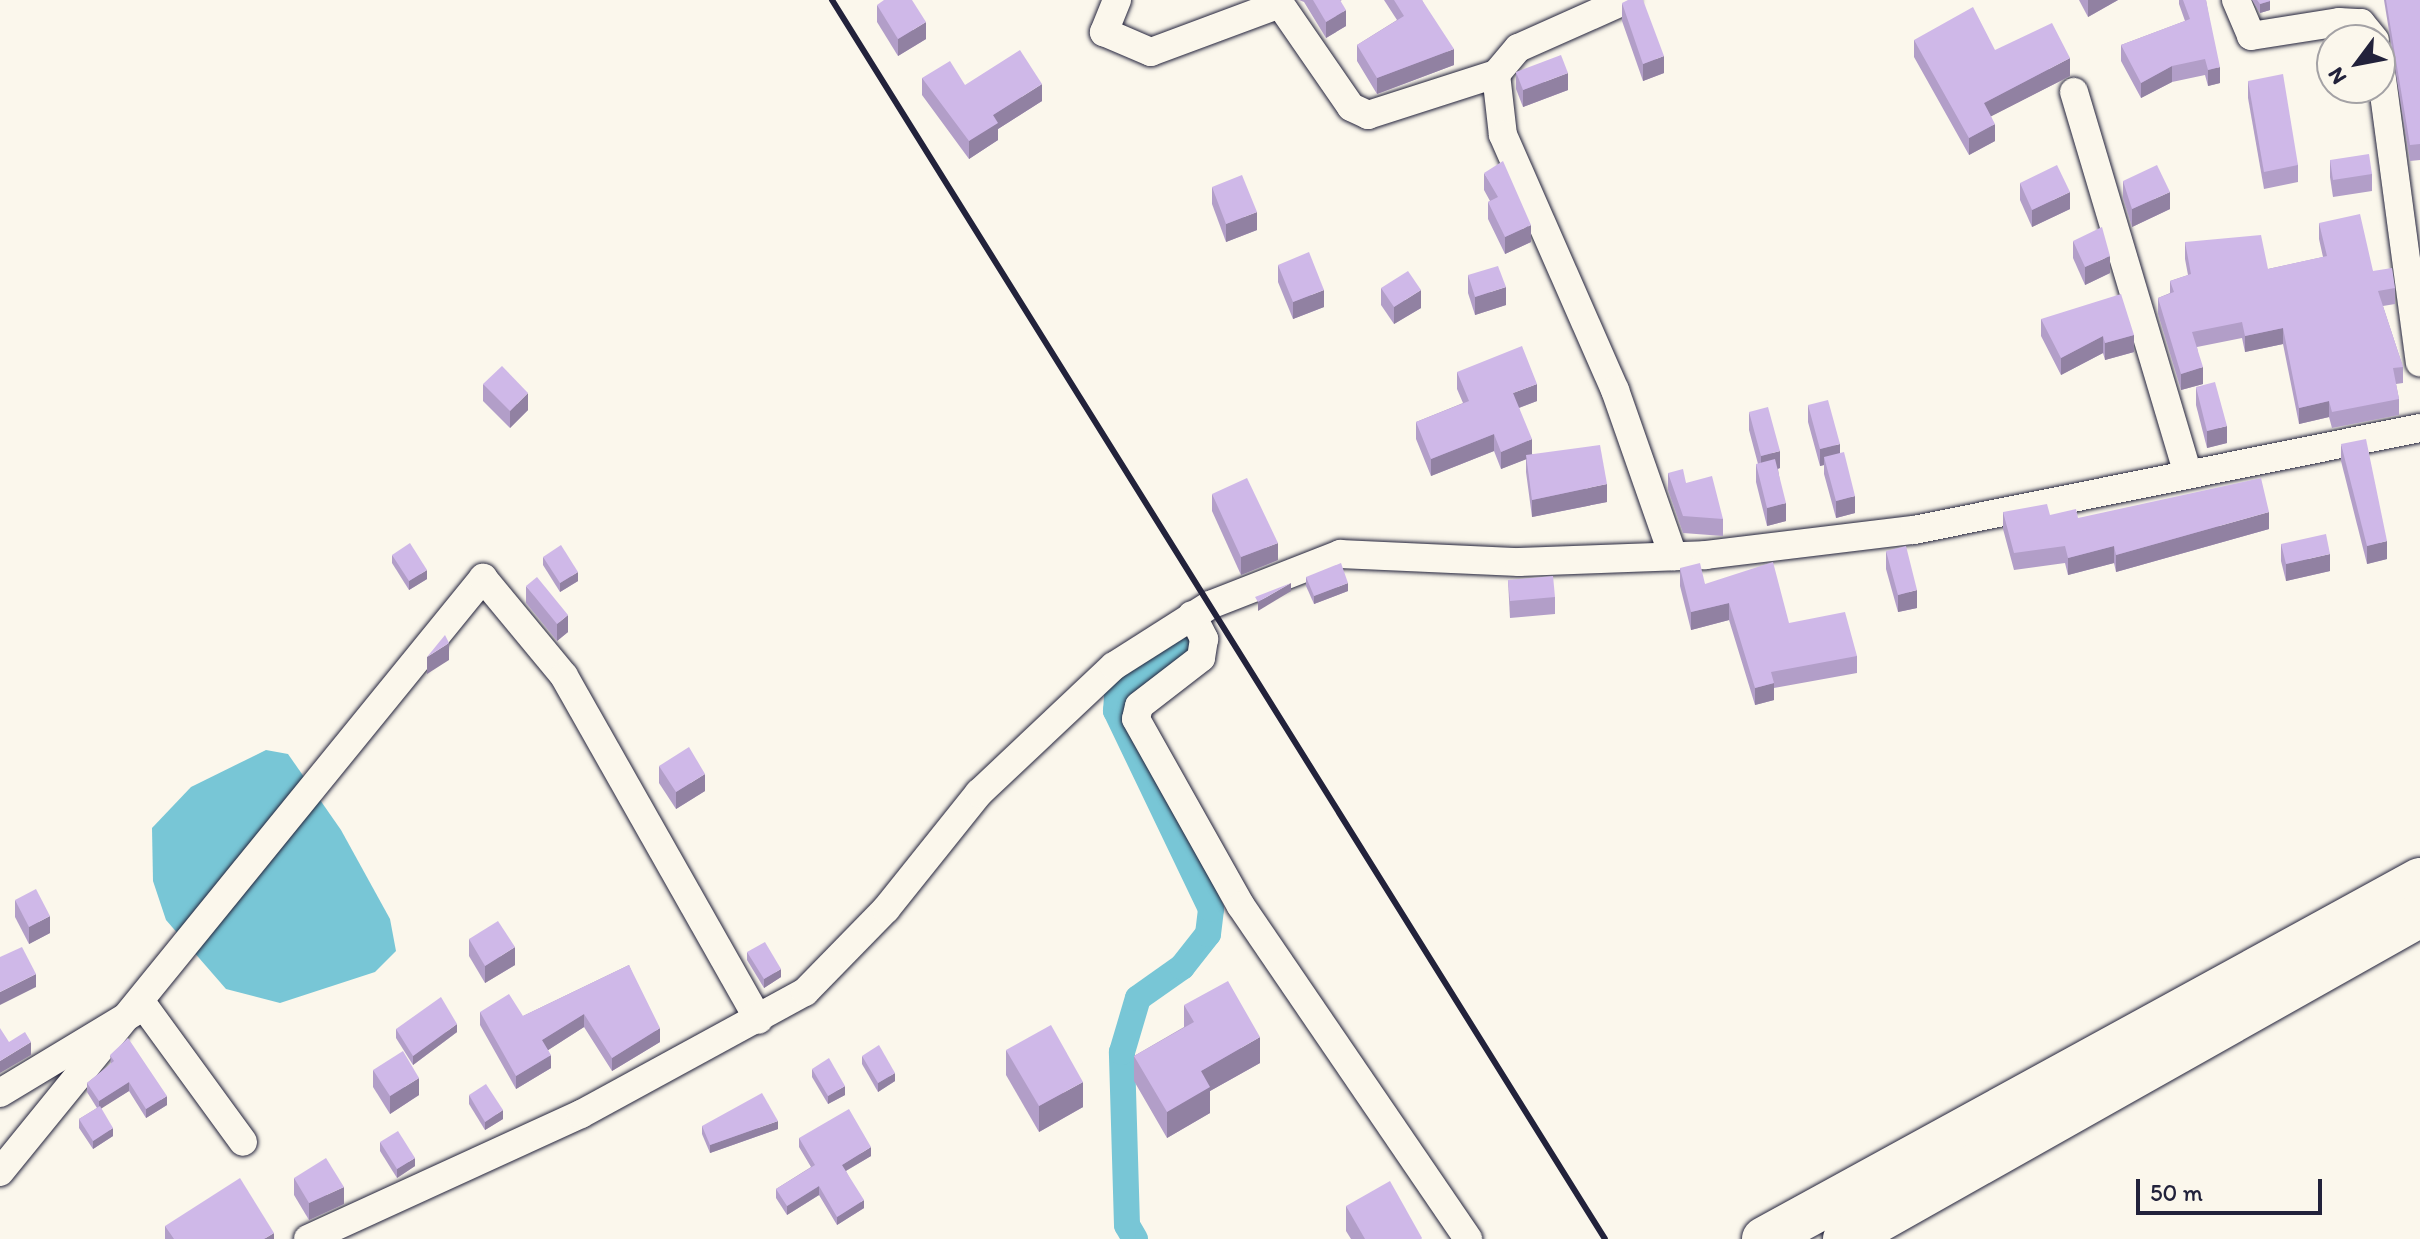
<!DOCTYPE html>
<style>
body{margin:0}
#map{position:relative;width:2420px;height:1239px;overflow:hidden;background:#fbf7ec;font-family:Itim,sans-serif}
div>[style]{position:absolute}
.water>*{inset:0;background:#78c6d6}
.canal>*{height:26px;margin:-13px;padding:0 13px;transform-origin:13px;border-radius:13px;background:#78c6d6}
.roads{filter:drop-shadow(0 0 2px #22223b) drop-shadow(0 0 2px #22223b)}
.minor>*{height:28px;margin:-14px;padding:0 14px;transform-origin:14px;border-radius:14px;background:#fbf7ec}
.primary>*{height:44px;margin:-22px;padding:0 22px;transform-origin:22px;border-radius:22px;background:#fbf7ec}
.rail>*{height:6px;margin:-3px;padding:0 3px;transform-origin:3px;border-radius:3px;background:#22223b}
.wall>*{inset:0;background:#b29ec8}
.shaded-wall>*{inset:0;background:#9181a2}
.building>*{inset:0;background:#cfb8e8}
span{translate:-50% -50%;white-space:nowrap;text-align:center;line-height:1.15;-webkit-text-stroke:6px #fbf7ec;paint-order:stroke}
.north{position:absolute;left:2316px;top:24px;width:80px;height:80px;box-sizing:border-box;background:#fbf7ec;border:2px solid #a4a2a5;border-radius:50%;rotate:238deg;font-size:22px;font-weight:700;line-height:32px;text-align:center;color:#22223b}
.north::after{content:'';display:block;margin:auto;width:28px;height:36px;background:#22223b;clip-path:polygon(50% 0,100% 100%,50% 72%,0 100%)}
.scale{position:absolute;left:2136px;top:1179px;width:186px;height:36px;box-sizing:border-box;border:4px solid #22223b;border-top:0;padding-left:10px;font-size:24px;line-height:28px;white-space:nowrap;color:#22223b;-webkit-text-stroke:6px #fbf7ec;paint-order:stroke}
</style>
<div id="map">
<div class="water">
<div style="clip-path:polygon(266px 750px,288px 754px,341px 830px,390px 919px,396px 951px,375px 972px,280px 1003px,226px 989px,166px 920px,153px 881px,152px 828px,191px 787px)"></div>
</div>
<div class="canal">
<div style="left:1135px;top:1239px;width:16px;rotate:-120deg"></div>
<div style="left:1127px;top:1225px;width:173px;rotate:-91.7deg"></div>
<div style="left:1122px;top:1052px;width:56px;rotate:-73.5deg"></div>
<div style="left:1138px;top:998px;width:54px;rotate:-35.2deg"></div>
<div style="left:1182px;top:967px;width:42px;rotate:-51.8deg"></div>
<div style="left:1208px;top:934px;width:25px;rotate:-83deg"></div>
<div style="left:1211px;top:909px;width:220px;rotate:-115.6deg"></div>
<div style="left:1116px;top:711px;width:14px;rotate:-86deg"></div>
<div style="left:1117px;top:697px;width:87px;rotate:-39.4deg"></div>
</div>
<div class="roads">
<div class="minor">
<div style="left:1117px;top:0;width:35px;rotate:112deg"></div>
<div style="left:1104px;top:32px;width:51px;rotate:23.1deg"></div>
<div style="left:1151px;top:52px;width:138px;rotate:-20.4deg"></div>
<div style="left:1280px;top:4px;width:125px;rotate:55.4deg"></div>
<div style="left:1351px;top:107px;width:19px;rotate:25deg"></div>
<div style="left:1368px;top:115px;width:134px;rotate:-17.8deg"></div>
<div style="left:1626px;top:0;width:118px;rotate:156deg"></div>
<div style="left:1518px;top:48px;width:34px;rotate:130deg"></div>
<div style="left:1496px;top:74px;width:61px;rotate:83.5deg"></div>
<div style="left:1503px;top:135px;width:279px;rotate:66.3deg"></div>
<div style="left:1615px;top:390px;width:176px;rotate:70.7deg"></div>
<div style="left:2236px;top:0;width:39px;rotate:67deg"></div>
<div style="left:2251px;top:36px;width:89px;rotate:-9deg"></div>
<div style="left:2339px;top:22px;width:22px;rotate:3deg"></div>
<div style="left:2361px;top:23px;width:22px;rotate:51deg"></div>
<div style="left:2380px;top:64px;width:301px;rotate:82.4deg"></div>
<div style="left:2074px;top:92px;width:399px;rotate:73.4deg"></div>
<div style="left:1192px;top:615px;width:27px;rotate:63deg"></div>
<div style="left:1204px;top:639px;width:19px;rotate:99deg"></div>
<div style="left:1201px;top:658px;width:78px;rotate:142.3deg"></div>
<div style="left:1139px;top:706px;width:13px;rotate:103deg"></div>
<div style="left:1136px;top:719px;width:214px;rotate:60.7deg"></div>
<div style="left:1241px;top:906px;width:403px;rotate:55.7deg"></div>
<div style="left:0;top:1093px;width:168px;rotate:-31.1deg"></div>
<div style="left:144px;top:1006px;width:168px;rotate:53.9deg"></div>
<div style="left:0;top:1172px;width:766px;rotate:-50.88deg"></div>
<div style="left:483px;top:578px;width:127px;rotate:50.4deg"></div>
<div style="left:564px;top:676px;width:395px;rotate:60.5deg"></div>
<div style="left:308px;top:1239px;width:300px;rotate:-24.6deg"></div>
<div style="left:581px;top:1114px;width:255px;rotate:-28.6deg"></div>
<div style="left:805px;top:992px;width:116px;rotate:-45.7deg"></div>
<div style="left:886px;top:909px;width:149px;rotate:-51.3deg"></div>
<div style="left:979px;top:793px;width:185px;rotate:-43.3deg"></div>
<div style="left:1114px;top:666px;width:114px;rotate:-32.4deg"></div>
<div style="left:1210px;top:605px;width:140px;rotate:-21.4deg"></div>
<div style="left:1340px;top:554px;width:179px;rotate:2.6deg"></div>
<div style="left:1519px;top:562px;width:187px;rotate:-2.1deg"></div>
<div style="left:1706px;top:555px;width:209px;rotate:-6.9deg"></div>
<div style="left:1914px;top:530px;width:516px;rotate:-11.4deg"></div>
</div>
<div class="primary">
<div style="left:1764px;top:1239px;width:748px;rotate:-28.69deg"></div>
<div style="left:1845px;top:1239px;width:660px;rotate:-29.4deg"></div>
</div>
</div>
<div class="rail">
<div style="left:832px;top:0;width:1460px;rotate:58.04deg"></div>
</div>
<div class="wall">
<div style="clip-path:polygon(1299px 0,1342px 0,1340px 1px,1346px 26px,1326px 38px,1304px 2px)"></div>
<div style="clip-path:polygon(1384px 0,1422px 0,1454px 65px,1377px 94px,1357px 61px,1357px 45px,1397px 20px)"></div>
<div style="clip-path:polygon(2079px 0,2118px 0,2088px 17px)"></div>
<div style="clip-path:polygon(2179px 0,2206px 0,2220px 83px,2208px 86px,2205px 75px,2172px 82px,2141px 98px,2121px 61px,2121px 45px,2185px 21px,2179px 4px)"></div>
<div style="clip-path:polygon(2252px 0,2270px 0,2270px 10px,2260px 13px)"></div>
<div style="clip-path:polygon(2384px 0,2420px 0,2420px 160px,2410px 161px)"></div>
<div style="clip-path:polygon(1622px 3px,1664px 73px,1643px 81px,1622px 21px)"></div>
<div style="clip-path:polygon(877px 5px,926px 39px,898px 56px,877px 22px)"></div>
<div style="clip-path:polygon(1914px 40px,1995px 50px,2070px 76px,1991px 116px,1995px 141px,1969px 155px,1914px 57px)"></div>
<div style="clip-path:polygon(1516px 72px,1568px 90px,1523px 107px,1516px 89px)"></div>
<div style="clip-path:polygon(922px 78px,965px 85px,1042px 101px,998px 129px,998px 140px,969px 159px,922px 95px)"></div>
<div style="clip-path:polygon(2248px 81px,2298px 165px,2298px 182px,2264px 189px,2248px 98px)"></div>
<div style="clip-path:polygon(2330px 160px,2372px 174px,2372px 191px,2333px 197px,2330px 177px)"></div>
<div style="clip-path:polygon(1484px 173px,1531px 242px,1505px 254px,1488px 219px,1488px 202px,1490px 201px,1484px 190px)"></div>
<div style="clip-path:polygon(2123px 181px,2170px 209px,2132px 227px,2123px 198px)"></div>
<div style="clip-path:polygon(2020px 183px,2070px 209px,2032px 227px,2020px 200px)"></div>
<div style="clip-path:polygon(1212px 187px,1257px 230px,1226px 242px,1212px 204px)"></div>
<div style="clip-path:polygon(2319px 223px,2373px 271px,2395px 288px,2395px 304px,2383px 306px,2403px 367px,2403px 383px,2396px 384px,2399px 399px,2399px 415px,2332px 428px,2329px 417px,2299px 424px,2283px 344px,2245px 352px,2242px 338px,2197px 347px,2203px 384px,2181px 390px,2158px 314px,2158px 298px,2170px 293px,2170px 281px,2188px 275px,2185px 259px,2185px 242px,2268px 269px,2323px 257px,2319px 239px)"></div>
<div style="clip-path:polygon(2073px 241px,2110px 273px,2085px 285px,2073px 258px)"></div>
<div style="clip-path:polygon(1278px 265px,1324px 307px,1293px 319px,1278px 282px)"></div>
<div style="clip-path:polygon(1468px 275px,1506px 305px,1475px 315px,1468px 293px)"></div>
<div style="clip-path:polygon(1381px 288px,1421px 308px,1394px 324px,1381px 305px)"></div>
<div style="clip-path:polygon(2041px 319px,2134px 335px,2134px 352px,2105px 360px,2103px 353px,2061px 375px,2041px 336px)"></div>
<div style="clip-path:polygon(1457px 372px,1537px 401px,1519px 408px,1532px 454px,1607px 502px,1532px 517px,1526px 472px,1526px 459px,1501px 469px,1494px 451px,1431px 476px,1416px 439px,1416px 422px,1463px 403px,1457px 389px)"></div>
<div style="clip-path:polygon(483px 384px,528px 410px,510px 428px,483px 401px)"></div>
<div style="clip-path:polygon(2196px 387px,2227px 443px,2207px 448px,2196px 405px)"></div>
<div style="clip-path:polygon(1808px 405px,1840px 453px,1855px 513px,1836px 518px,1824px 474px,1824px 465px,1820px 466px,1808px 422px)"></div>
<div style="clip-path:polygon(1749px 412px,1780px 468px,1778px 469px,1786px 521px,1767px 526px,1756px 482px,1756px 464px,1758px 464px,1749px 430px)"></div>
<div style="clip-path:polygon(2341px 444px,2387px 559px,2367px 564px,2341px 461px)"></div>
<div style="clip-path:polygon(1668px 473px,1686px 483px,1723px 519px,1723px 536px,1683px 533px,1668px 490px)"></div>
<div style="clip-path:polygon(1212px 494px,1278px 560px,1241px 575px,1212px 511px)"></div>
<div style="clip-path:polygon(2003px 512px,2078px 518px,2269px 529px,2116px 572px,2114px 563px,2068px 575px,2065px 563px,2014px 570px,2003px 529px)"></div>
<div style="clip-path:polygon(2281px 544px,2330px 571px,2286px 581px,2281px 561px)"></div>
<div style="clip-path:polygon(1886px 551px,1917px 608px,1898px 612px,1886px 569px)"></div>
<div style="clip-path:polygon(392px 555px,427px 579px,409px 590px,392px 563px)"></div>
<div style="clip-path:polygon(543px 557px,578px 581px,560px 592px,543px 565px)"></div>
<div style="clip-path:polygon(1680px 568px,1705px 584px,1857px 656px,1857px 673px,1774px 688px,1774px 700px,1755px 705px,1729px 620px,1691px 630px,1680px 586px)"></div>
<div style="clip-path:polygon(1306px 577px,1348px 591px,1314px 604px,1306px 586px)"></div>
<div style="clip-path:polygon(1508px 580px,1555px 597px,1555px 614px,1510px 618px)"></div>
<div style="clip-path:polygon(526px 586px,568px 632px,557px 641px,526px 603px)"></div>
<div style="clip-path:polygon(659px 766px,705px 791px,676px 809px,659px 783px)"></div>
<div style="clip-path:polygon(15px 900px,50px 933px,29px 944px,15px 917px)"></div>
<div style="clip-path:polygon(469px 939px,515px 965px,485px 983px,469px 956px)"></div>
<div style="clip-path:polygon(747px 952px,781px 977px,764px 988px,747px 960px)"></div>
<div style="clip-path:polygon(629px 965px,660px 1042px,612px 1071px,584px 1027px,548px 1050px,551px 1068px,516px 1089px,480px 1025px,480px 1012px,523px 1016px)"></div>
<div style="clip-path:polygon(1184px 1005px,1260px 1063px,1210px 1091px,1210px 1113px,1167px 1138px,1134px 1081px,1134px 1056px,1184px 1027px)"></div>
<div style="clip-path:polygon(396px 1029px,457px 1032px,413px 1065px,396px 1038px)"></div>
<div style="clip-path:polygon(1006px 1050px,1083px 1107px,1039px 1132px,1006px 1075px)"></div>
<div style="clip-path:polygon(110px 1055px,167px 1105px,146px 1118px,129px 1091px,101px 1108px,113px 1136px,93px 1149px,79px 1128px,79px 1119px,97px 1108px,87px 1092px,87px 1083px,111px 1064px)"></div>
<div style="clip-path:polygon(862px 1056px,895px 1081px,878px 1092px,862px 1064px)"></div>
<div style="clip-path:polygon(812px 1069px,845px 1095px,828px 1104px,812px 1077px)"></div>
<div style="clip-path:polygon(373px 1070px,419px 1095px,390px 1114px,373px 1087px)"></div>
<div style="clip-path:polygon(469px 1095px,503px 1119px,485px 1130px,469px 1104px)"></div>
<div style="clip-path:polygon(702px 1126px,778px 1129px,710px 1153px,702px 1134px)"></div>
<div style="clip-path:polygon(799px 1138px,871px 1156px,846px 1171px,864px 1208px,837px 1225px,819px 1195px,787px 1215px,776px 1198px,776px 1189px,811px 1167px,799px 1147px)"></div>
<div style="clip-path:polygon(380px 1142px,415px 1166px,397px 1178px,380px 1151px)"></div>
<div style="clip-path:polygon(294px 1178px,344px 1204px,309px 1220px,294px 1195px)"></div>
<div style="clip-path:polygon(1346px 1206px,1422px 1239px,1351px 1239px,1346px 1231px)"></div>
<div style="clip-path:polygon(165px 1226px,274px 1239px,165px 1239px)"></div>
</div>
<div class="shaded-wall">
<div style="clip-path:polygon(2088px 0,2118px 0,2088px 17px)"></div>
<div style="clip-path:polygon(2270px 1px,2270px 10px,2260px 13px,2260px 4px)"></div>
<div style="clip-path:polygon(1346px 10px,1346px 26px,1326px 38px,1326px 22px)"></div>
<div style="clip-path:polygon(926px 22px,926px 39px,898px 56px,898px 39px)"></div>
<div style="clip-path:polygon(1454px 49px,1454px 65px,1377px 94px,1377px 78px)"></div>
<div style="clip-path:polygon(1664px 56px,1664px 73px,1643px 81px,1643px 64px)"></div>
<div style="clip-path:polygon(2070px 58px,2070px 76px,1984px 120px,1984px 103px)"></div>
<div style="clip-path:polygon(2172px 66px,2172px 82px,2141px 98px,2141px 83px)"></div>
<div style="clip-path:polygon(2220px 67px,2220px 83px,2208px 86px,2208px 70px)"></div>
<div style="clip-path:polygon(1568px 73px,1568px 90px,1523px 107px,1523px 90px)"></div>
<div style="clip-path:polygon(1042px 84px,1042px 101px,998px 129px,998px 140px,969px 159px,969px 141px,993px 115px)"></div>
<div style="clip-path:polygon(1995px 124px,1995px 141px,1969px 155px,1969px 138px)"></div>
<div style="clip-path:polygon(2070px 192px,2070px 209px,2032px 227px,2032px 210px)"></div>
<div style="clip-path:polygon(2170px 192px,2170px 209px,2132px 227px,2132px 209px)"></div>
<div style="clip-path:polygon(1257px 212px,1257px 230px,1226px 242px,1226px 224px)"></div>
<div style="clip-path:polygon(1531px 225px,1531px 242px,1505px 254px,1505px 237px)"></div>
<div style="clip-path:polygon(2110px 256px,2110px 273px,2085px 285px,2085px 267px)"></div>
<div style="clip-path:polygon(1506px 287px,1506px 305px,1475px 315px,1475px 297px)"></div>
<div style="clip-path:polygon(1324px 290px,1324px 307px,1293px 319px,1293px 302px)"></div>
<div style="clip-path:polygon(1421px 290px,1421px 308px,1394px 324px,1394px 307px)"></div>
<div style="clip-path:polygon(2283px 328px,2283px 344px,2245px 352px,2245px 336px)"></div>
<div style="clip-path:polygon(2134px 335px,2134px 352px,2105px 360px,2105px 343px)"></div>
<div style="clip-path:polygon(2103px 336px,2103px 353px,2061px 375px,2061px 358px)"></div>
<div style="clip-path:polygon(2203px 367px,2203px 384px,2181px 390px,2181px 374px)"></div>
<div style="clip-path:polygon(1537px 384px,1537px 401px,1513px 410px,1513px 393px)"></div>
<div style="clip-path:polygon(528px 393px,528px 410px,510px 428px,510px 411px)"></div>
<div style="clip-path:polygon(2329px 401px,2329px 417px,2299px 424px,2299px 408px)"></div>
<div style="clip-path:polygon(2227px 426px,2227px 443px,2207px 448px,2207px 431px)"></div>
<div style="clip-path:polygon(1494px 434px,1494px 451px,1431px 476px,1431px 459px)"></div>
<div style="clip-path:polygon(1532px 439px,1532px 457px,1501px 469px,1501px 452px)"></div>
<div style="clip-path:polygon(1840px 444px,1840px 461px,1824px 457px,1824px 465px,1820px 466px,1820px 449px)"></div>
<div style="clip-path:polygon(1780px 451px,1780px 468px,1761px 473px,1761px 456px)"></div>
<div style="clip-path:polygon(1607px 484px,1607px 502px,1532px 517px,1532px 500px)"></div>
<div style="clip-path:polygon(1855px 496px,1855px 513px,1836px 518px,1836px 501px)"></div>
<div style="clip-path:polygon(1786px 503px,1786px 521px,1767px 526px,1767px 508px)"></div>
<div style="clip-path:polygon(2269px 512px,2269px 529px,2116px 572px,2116px 555px)"></div>
<div style="clip-path:polygon(2387px 541px,2387px 559px,2367px 564px,2367px 546px)"></div>
<div style="clip-path:polygon(1278px 543px,1278px 560px,1241px 575px,1241px 557px)"></div>
<div style="clip-path:polygon(2114px 546px,2114px 563px,2068px 575px,2068px 558px)"></div>
<div style="clip-path:polygon(2330px 554px,2330px 571px,2286px 581px,2286px 564px)"></div>
<div style="clip-path:polygon(427px 570px,427px 579px,409px 590px,409px 581px)"></div>
<div style="clip-path:polygon(578px 572px,578px 581px,560px 592px,560px 583px)"></div>
<div style="clip-path:polygon(1291px 583px,1291px 591px,1258px 611px,1258px 602px)"></div>
<div style="clip-path:polygon(1348px 583px,1348px 591px,1314px 604px,1314px 596px)"></div>
<div style="clip-path:polygon(1917px 590px,1917px 608px,1898px 612px,1898px 595px)"></div>
<div style="clip-path:polygon(1729px 603px,1729px 620px,1691px 630px,1691px 612px)"></div>
<div style="clip-path:polygon(568px 615px,568px 632px,557px 641px,557px 624px)"></div>
<div style="clip-path:polygon(449px 643px,449px 660px,427px 674px,427px 657px)"></div>
<div style="clip-path:polygon(1774px 683px,1774px 700px,1755px 705px,1755px 688px)"></div>
<div style="clip-path:polygon(705px 774px,705px 791px,676px 809px,676px 792px)"></div>
<div style="clip-path:polygon(50px 916px,50px 933px,29px 944px,29px 927px)"></div>
<div style="clip-path:polygon(515px 947px,515px 965px,485px 983px,485px 966px)"></div>
<div style="clip-path:polygon(781px 969px,781px 977px,764px 988px,764px 979px)"></div>
<div style="clip-path:polygon(36px 974px,36px 987px,0 1005px,0 992px)"></div>
<div style="clip-path:polygon(584px 1014px,584px 1027px,542px 1054px,542px 1040px)"></div>
<div style="clip-path:polygon(457px 1024px,457px 1032px,413px 1065px,413px 1056px)"></div>
<div style="clip-path:polygon(660px 1028px,660px 1042px,612px 1071px,612px 1058px)"></div>
<div style="clip-path:polygon(1260px 1037px,1260px 1063px,1210px 1091px,1210px 1113px,1167px 1138px,1167px 1112px,1201px 1071px)"></div>
<div style="clip-path:polygon(31px 1042px,31px 1055px,0 1073px,0 1061px)"></div>
<div style="clip-path:polygon(551px 1055px,551px 1068px,516px 1089px,516px 1076px)"></div>
<div style="clip-path:polygon(895px 1073px,895px 1081px,878px 1092px,878px 1083px)"></div>
<div style="clip-path:polygon(419px 1078px,419px 1095px,390px 1114px,390px 1096px)"></div>
<div style="clip-path:polygon(129px 1082px,129px 1091px,99px 1110px,99px 1101px)"></div>
<div style="clip-path:polygon(1083px 1082px,1083px 1107px,1039px 1132px,1039px 1106px)"></div>
<div style="clip-path:polygon(845px 1086px,845px 1095px,828px 1104px,828px 1096px)"></div>
<div style="clip-path:polygon(167px 1096px,167px 1105px,146px 1118px,146px 1109px)"></div>
<div style="clip-path:polygon(503px 1110px,503px 1119px,485px 1130px,485px 1122px)"></div>
<div style="clip-path:polygon(778px 1121px,778px 1129px,710px 1153px,710px 1145px)"></div>
<div style="clip-path:polygon(113px 1128px,113px 1136px,93px 1149px,93px 1141px)"></div>
<div style="clip-path:polygon(871px 1147px,871px 1156px,842px 1173px,842px 1165px)"></div>
<div style="clip-path:polygon(415px 1158px,415px 1166px,397px 1178px,397px 1169px)"></div>
<div style="clip-path:polygon(819px 1186px,819px 1195px,787px 1215px,787px 1206px)"></div>
<div style="clip-path:polygon(344px 1187px,344px 1204px,309px 1220px,309px 1203px)"></div>
<div style="clip-path:polygon(864px 1200px,864px 1208px,837px 1225px,837px 1217px)"></div>
<div style="clip-path:polygon(274px 1233px,274px 1239px,264px 1239px)"></div>
</div>
<div class="building">
<div style="clip-path:polygon(884px 0,912px 0,926px 22px,898px 39px,877px 5px)"></div>
<div style="clip-path:polygon(1313px 0,1340px 0,1346px 10px,1326px 22px)"></div>
<div style="clip-path:polygon(1394px 0,1422px 0,1454px 49px,1377px 78px,1357px 45px,1404px 16px)"></div>
<div style="clip-path:polygon(1628px 0,1643px 0,1664px 56px,1643px 64px,1622px 3px)"></div>
<div style="clip-path:polygon(2183px 0,2206px 0,2220px 67px,2208px 70px,2205px 59px,2172px 66px,2141px 83px,2121px 45px,2190px 19px)"></div>
<div style="clip-path:polygon(2257px 0,2270px 0,2270px 1px,2260px 4px)"></div>
<div style="clip-path:polygon(2386px 0,2420px 0,2420px 144px,2410px 145px)"></div>
<div style="clip-path:polygon(1973px 7px,1995px 50px,2052px 23px,2070px 58px,1984px 103px,1995px 124px,1969px 138px,1914px 40px)"></div>
<div style="clip-path:polygon(1020px 50px,1042px 84px,993px 115px,998px 123px,969px 141px,922px 78px,950px 61px,965px 85px)"></div>
<div style="clip-path:polygon(1561px 55px,1568px 73px,1523px 90px,1516px 72px)"></div>
<div style="clip-path:polygon(2283px 74px,2298px 165px,2264px 172px,2248px 81px)"></div>
<div style="clip-path:polygon(2369px 154px,2372px 174px,2333px 180px,2330px 160px)"></div>
<div style="clip-path:polygon(1503px 161px,1531px 225px,1505px 237px,1488px 202px,1498px 197px,1484px 173px)"></div>
<div style="clip-path:polygon(2057px 165px,2070px 192px,2032px 210px,2020px 183px)"></div>
<div style="clip-path:polygon(2157px 165px,2170px 192px,2132px 209px,2123px 181px)"></div>
<div style="clip-path:polygon(1242px 175px,1257px 212px,1226px 224px,1212px 187px)"></div>
<div style="clip-path:polygon(2360px 214px,2373px 271px,2392px 268px,2395px 288px,2378px 291px,2403px 367px,2393px 368px,2399px 399px,2332px 412px,2329px 401px,2299px 408px,2283px 328px,2245px 336px,2242px 322px,2192px 332px,2203px 367px,2181px 374px,2158px 298px,2174px 292px,2170px 281px,2191px 274px,2185px 242px,2261px 235px,2268px 269px,2327px 256px,2319px 223px)"></div>
<div style="clip-path:polygon(2102px 227px,2110px 256px,2085px 267px,2073px 241px)"></div>
<div style="clip-path:polygon(1309px 252px,1324px 290px,1293px 302px,1278px 265px)"></div>
<div style="clip-path:polygon(1498px 266px,1506px 287px,1475px 297px,1468px 275px)"></div>
<div style="clip-path:polygon(1408px 271px,1421px 290px,1394px 307px,1381px 288px)"></div>
<div style="clip-path:polygon(2121px 294px,2134px 335px,2105px 343px,2103px 336px,2061px 358px,2041px 319px)"></div>
<div style="clip-path:polygon(1522px 346px,1537px 384px,1513px 393px,1532px 439px,1501px 452px,1494px 434px,1431px 459px,1416px 422px,1469px 401px,1457px 372px)"></div>
<div style="clip-path:polygon(502px 366px,528px 393px,510px 411px,483px 384px)"></div>
<div style="clip-path:polygon(2215px 382px,2227px 426px,2207px 431px,2196px 387px)"></div>
<div style="clip-path:polygon(1828px 400px,1840px 444px,1820px 449px,1808px 405px)"></div>
<div style="clip-path:polygon(1768px 407px,1780px 451px,1761px 456px,1749px 412px)"></div>
<div style="clip-path:polygon(2366px 439px,2387px 541px,2367px 546px,2341px 444px)"></div>
<div style="clip-path:polygon(1600px 445px,1607px 484px,1532px 500px,1526px 455px)"></div>
<div style="clip-path:polygon(1844px 452px,1855px 496px,1836px 501px,1824px 457px)"></div>
<div style="clip-path:polygon(1775px 459px,1786px 503px,1767px 508px,1756px 464px)"></div>
<div style="clip-path:polygon(1683px 469px,1686px 483px,1712px 476px,1723px 519px,1683px 516px,1668px 473px)"></div>
<div style="clip-path:polygon(1247px 478px,1278px 543px,1241px 557px,1212px 494px)"></div>
<div style="clip-path:polygon(2261px 478px,2269px 512px,2116px 555px,2114px 546px,2068px 558px,2065px 546px,2014px 553px,2003px 512px,2047px 504px,2050px 515px,2076px 509px,2078px 518px)"></div>
<div style="clip-path:polygon(2326px 534px,2330px 554px,2286px 564px,2281px 544px)"></div>
<div style="clip-path:polygon(410px 543px,427px 570px,409px 581px,392px 555px)"></div>
<div style="clip-path:polygon(561px 545px,578px 572px,560px 583px,543px 557px)"></div>
<div style="clip-path:polygon(1906px 546px,1917px 590px,1898px 595px,1886px 551px)"></div>
<div style="clip-path:polygon(1773px 562px,1789px 623px,1845px 612px,1857px 656px,1771px 672px,1774px 683px,1755px 688px,1729px 603px,1691px 612px,1680px 568px,1700px 563px,1705px 584px)"></div>
<div style="clip-path:polygon(1341px 563px,1348px 583px,1314px 596px,1306px 577px)"></div>
<div style="clip-path:polygon(1553px 576px,1555px 597px,1510px 601px,1508px 580px)"></div>
<div style="clip-path:polygon(537px 577px,568px 615px,557px 624px,526px 586px)"></div>
<div style="clip-path:polygon(1291px 583px,1258px 602px,1255px 597px)"></div>
<div style="clip-path:polygon(445px 635px,449px 643px,427px 657px)"></div>
<div style="clip-path:polygon(689px 747px,705px 774px,676px 792px,659px 766px)"></div>
<div style="clip-path:polygon(36px 889px,50px 916px,29px 927px,15px 900px)"></div>
<div style="clip-path:polygon(498px 921px,515px 947px,485px 966px,469px 939px)"></div>
<div style="clip-path:polygon(765px 942px,781px 969px,764px 979px,747px 952px)"></div>
<div style="clip-path:polygon(22px 947px,36px 974px,0 992px,0 957px)"></div>
<div style="clip-path:polygon(629px 965px,660px 1028px,612px 1058px,584px 1014px,542px 1040px,551px 1055px,516px 1076px,480px 1012px,509px 994px,523px 1016px)"></div>
<div style="clip-path:polygon(1228px 981px,1260px 1037px,1201px 1071px,1210px 1087px,1167px 1112px,1134px 1056px,1194px 1022px,1184px 1005px)"></div>
<div style="clip-path:polygon(441px 997px,457px 1024px,413px 1056px,396px 1029px)"></div>
<div style="clip-path:polygon(1051px 1025px,1083px 1082px,1039px 1106px,1006px 1050px)"></div>
<div style="clip-path:polygon(0 1028px,9px 1042px,25px 1032px,31px 1042px,0 1061px)"></div>
<div style="clip-path:polygon(128px 1038px,167px 1096px,146px 1109px,129px 1082px,99px 1101px,87px 1083px,114px 1061px,110px 1055px)"></div>
<div style="clip-path:polygon(879px 1045px,895px 1073px,878px 1083px,862px 1056px)"></div>
<div style="clip-path:polygon(403px 1051px,419px 1078px,390px 1096px,373px 1070px)"></div>
<div style="clip-path:polygon(829px 1058px,845px 1086px,828px 1096px,812px 1069px)"></div>
<div style="clip-path:polygon(486px 1084px,503px 1110px,485px 1122px,469px 1095px)"></div>
<div style="clip-path:polygon(762px 1093px,778px 1121px,710px 1145px,702px 1126px)"></div>
<div style="clip-path:polygon(100px 1106px,113px 1128px,93px 1141px,79px 1119px)"></div>
<div style="clip-path:polygon(849px 1109px,871px 1147px,842px 1165px,864px 1200px,837px 1217px,819px 1186px,787px 1206px,776px 1189px,815px 1165px,799px 1138px)"></div>
<div style="clip-path:polygon(398px 1131px,415px 1158px,397px 1169px,380px 1142px)"></div>
<div style="clip-path:polygon(326px 1158px,344px 1187px,309px 1203px,294px 1178px)"></div>
<div style="clip-path:polygon(240px 1178px,274px 1233px,264px 1239px,174px 1239px,165px 1226px)"></div>
<div style="clip-path:polygon(1390px 1181px,1422px 1238px,1421px 1239px,1365px 1239px,1346px 1206px)"></div>
</div>
<div class="north">N</div>
<div class="scale">50 m</div>
</div>
